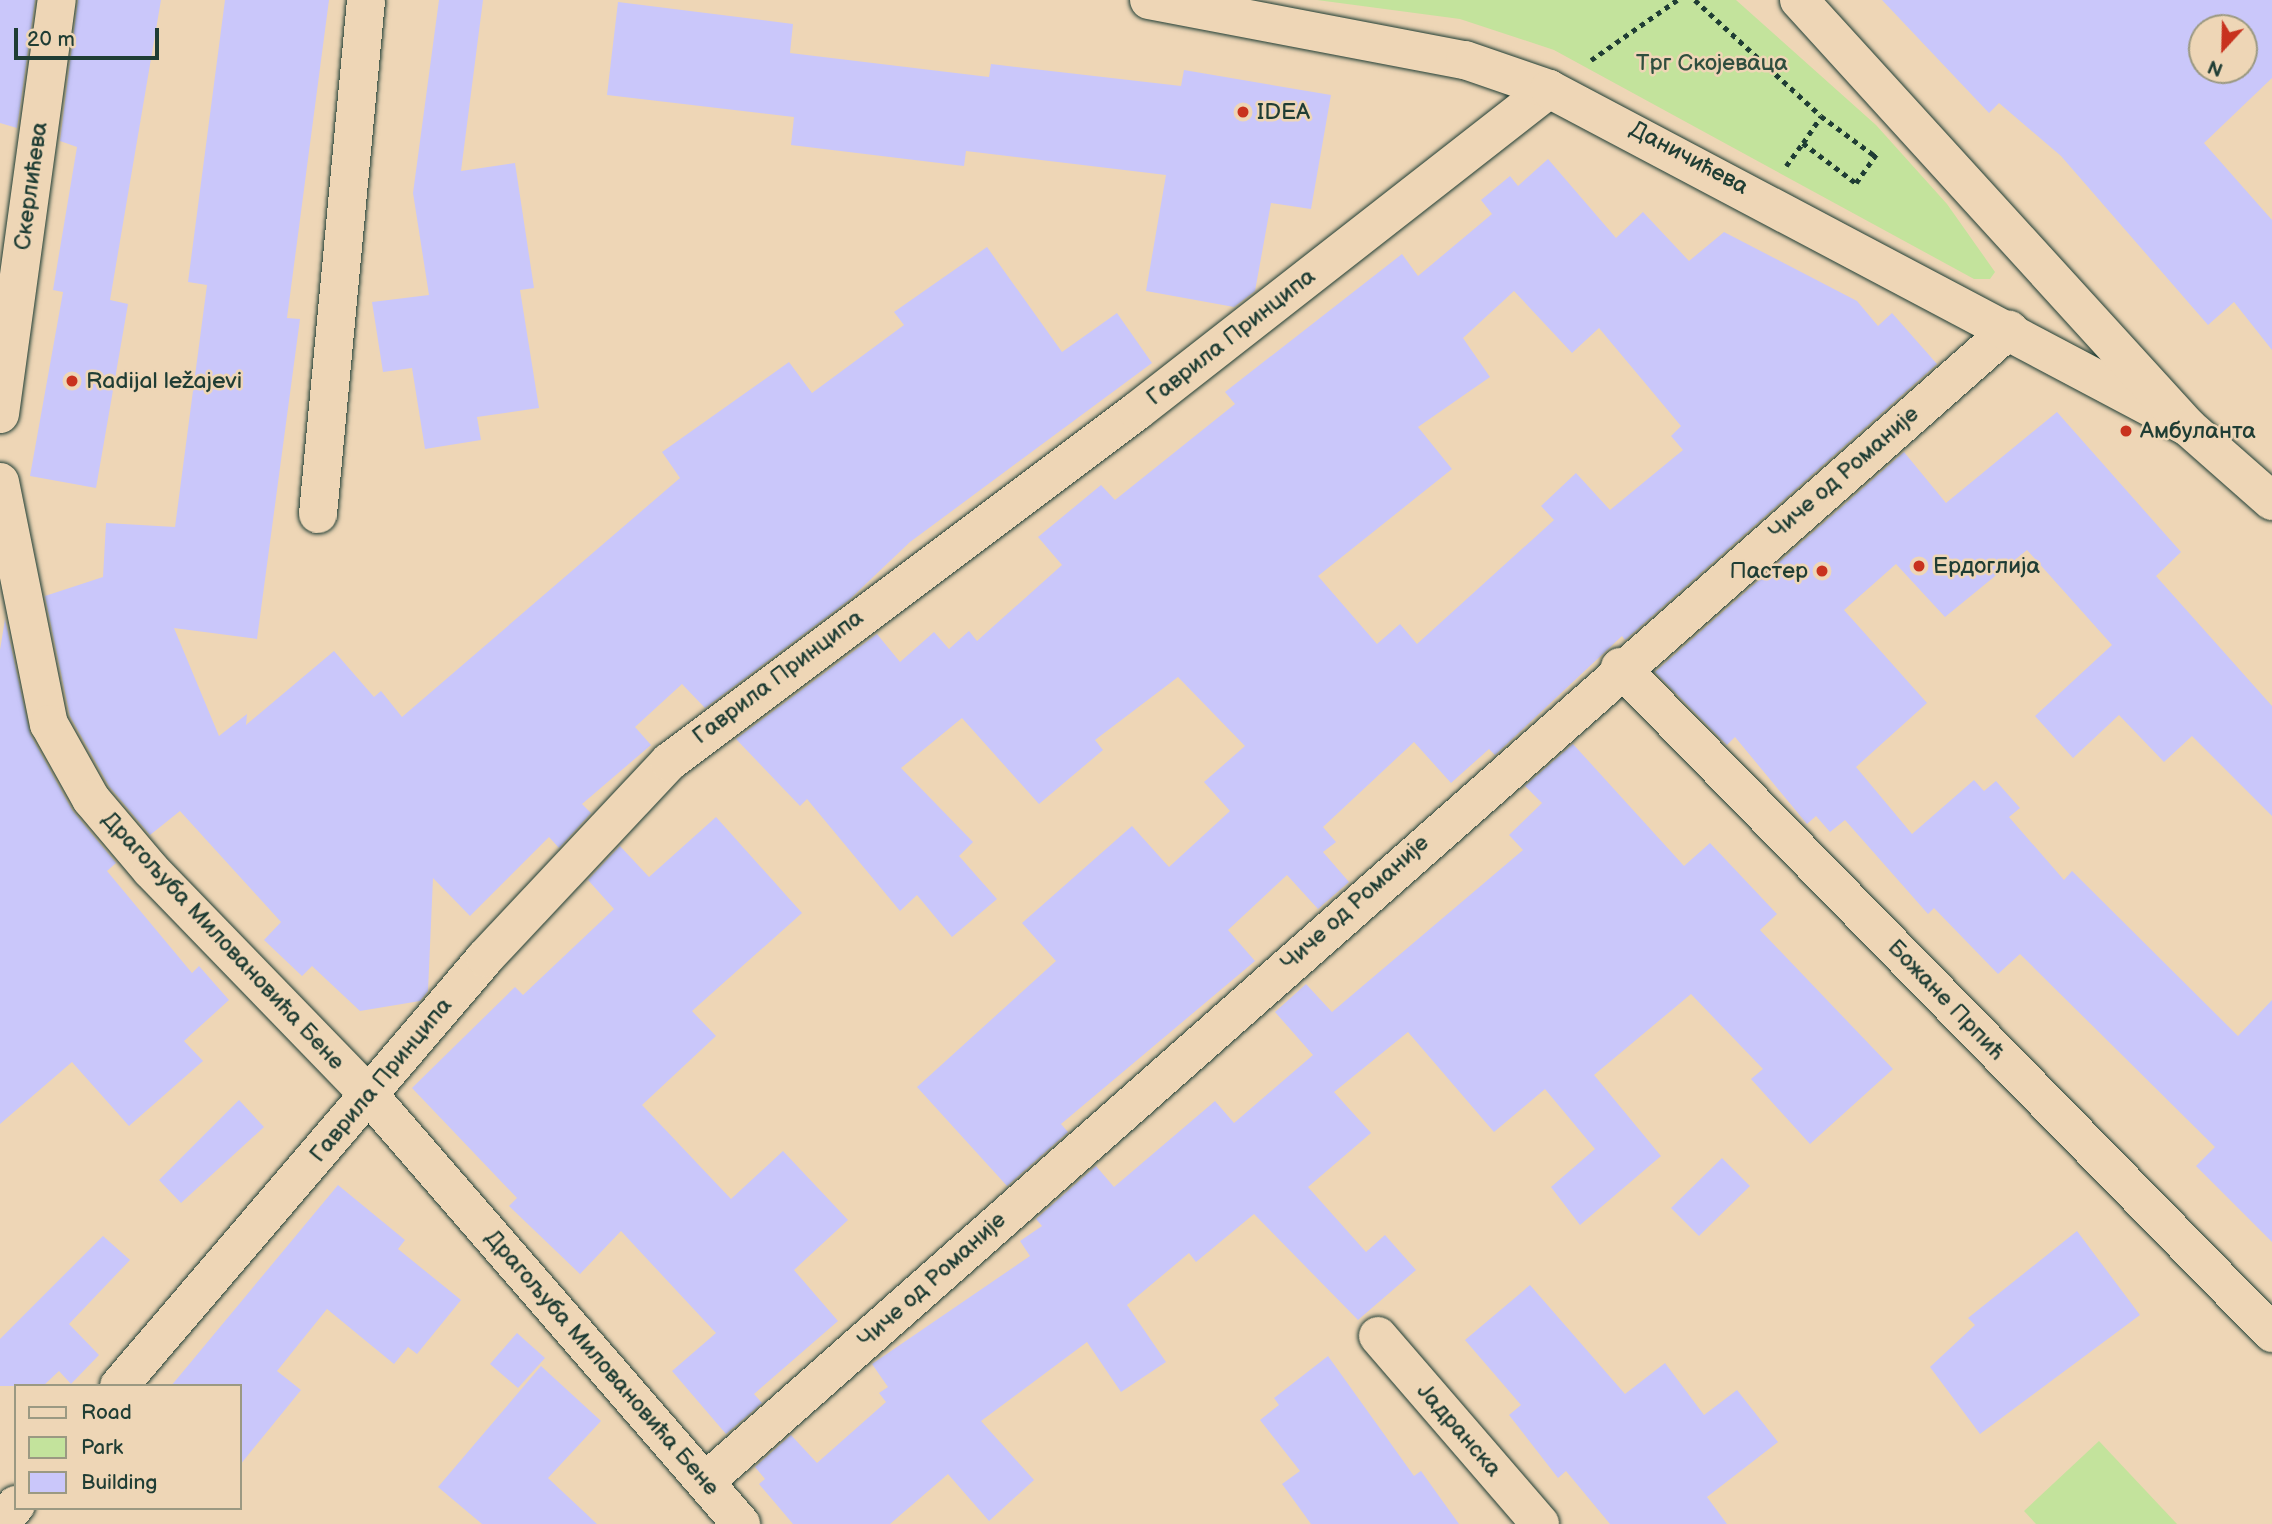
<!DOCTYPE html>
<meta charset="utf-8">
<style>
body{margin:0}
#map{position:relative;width:2272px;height:1524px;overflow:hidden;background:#eed6b6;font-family:"Balsamiq Sans",sans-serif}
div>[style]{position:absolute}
.green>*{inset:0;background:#c3e39c}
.building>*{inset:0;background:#cac7fa}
.path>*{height:4.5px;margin-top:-2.25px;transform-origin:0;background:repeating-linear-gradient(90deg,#1f3d34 0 5px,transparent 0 10px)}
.roads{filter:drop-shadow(0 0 2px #1f3d34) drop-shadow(0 0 2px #1f3d34)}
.minor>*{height:38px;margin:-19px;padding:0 19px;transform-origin:19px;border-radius:19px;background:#eed6b6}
.tertiary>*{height:38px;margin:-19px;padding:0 19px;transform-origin:19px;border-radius:19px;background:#eed6b6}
.dots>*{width:19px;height:19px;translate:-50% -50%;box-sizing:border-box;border:4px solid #eed6b6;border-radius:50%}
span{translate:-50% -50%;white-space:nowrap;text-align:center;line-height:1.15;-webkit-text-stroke:5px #eed6b6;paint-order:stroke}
.park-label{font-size:23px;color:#2f4e3e}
.poi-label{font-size:23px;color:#1f3d34}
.left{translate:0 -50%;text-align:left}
.right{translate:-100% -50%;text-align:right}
.street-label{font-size:23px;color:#1f3d34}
.legend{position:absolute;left:14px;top:1384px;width:228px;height:126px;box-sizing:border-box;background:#eed6b6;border:2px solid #9b9982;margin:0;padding:9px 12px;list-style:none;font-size:21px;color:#1f3d34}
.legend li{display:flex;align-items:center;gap:14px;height:35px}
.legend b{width:35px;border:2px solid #9b9982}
.north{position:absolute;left:2188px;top:14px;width:70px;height:70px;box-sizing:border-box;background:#eed6b6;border:2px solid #9b9982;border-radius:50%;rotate:202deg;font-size:19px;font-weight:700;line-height:28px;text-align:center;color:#1f3d34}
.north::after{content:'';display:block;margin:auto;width:24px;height:32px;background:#c8321e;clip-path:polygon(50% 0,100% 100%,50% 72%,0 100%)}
.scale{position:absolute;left:14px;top:28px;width:145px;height:32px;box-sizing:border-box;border:4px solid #1f3d34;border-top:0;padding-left:9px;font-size:21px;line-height:24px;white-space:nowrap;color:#1f3d34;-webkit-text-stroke:5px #eed6b6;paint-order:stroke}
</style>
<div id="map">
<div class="green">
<div style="clip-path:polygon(1317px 0,1736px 0,1876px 125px,1947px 204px,1995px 272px,1990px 279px,1974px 279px,1554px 50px,1460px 19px)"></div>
<div style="clip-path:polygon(2099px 1441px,2177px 1524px,2036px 1524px,2024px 1511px)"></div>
</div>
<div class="building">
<div style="clip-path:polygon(0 0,35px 0,17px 128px,0 123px)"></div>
<div style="clip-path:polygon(78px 0,161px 0,110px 300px,128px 304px,96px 488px,30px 476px,63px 292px,53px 290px,77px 147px,60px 141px)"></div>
<div style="clip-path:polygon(225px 0,329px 0,287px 318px,300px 319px,257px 639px,174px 628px,219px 736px,247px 714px,246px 725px,334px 651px,374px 697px,381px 691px,402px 717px,680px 478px,662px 452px,789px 362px,812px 393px,904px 325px,894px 312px,987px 247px,1062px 352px,1117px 313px,1152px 363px,910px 542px,849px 600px,705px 708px,682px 684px,635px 727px,651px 745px,582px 804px,591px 813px,559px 848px,549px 837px,470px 916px,433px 878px,428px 991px,420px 1001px,360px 1011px,312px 966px,302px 976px,264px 940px,281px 922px,180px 811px,150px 835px,109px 786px,70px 716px,45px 596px,103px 577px,106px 523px,175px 527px,207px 285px,188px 282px)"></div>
<div style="clip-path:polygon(439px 0,483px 0,461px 171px,515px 163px,534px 288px,520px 290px,539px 408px,477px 417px,481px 440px,425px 449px,412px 368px,383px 372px,372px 302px,429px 295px,413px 193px)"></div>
<div style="clip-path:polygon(evenodd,1882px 0,2272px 0,2272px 78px,2204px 143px,2272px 220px,2272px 350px,2234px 302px,2208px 325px,2061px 156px,1999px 103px,1989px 113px,1882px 0,2202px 28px,2244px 28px,2244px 70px,2202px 70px,2202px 28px)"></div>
<div style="clip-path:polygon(618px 2px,793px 24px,790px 53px,989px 77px,991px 64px,1181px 86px,1184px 70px,1331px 95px,1311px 209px,1271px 203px,1255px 291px,1234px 307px,1146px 291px,1166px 175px,966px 151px,964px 166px,791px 145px,794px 117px,607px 95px)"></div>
<div style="clip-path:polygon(evenodd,1548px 159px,1616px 238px,1643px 212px,1689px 261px,1724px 232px,1857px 301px,1878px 326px,1892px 313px,1937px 364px,1625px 640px,1622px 636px,1495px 755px,1489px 749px,1451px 783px,1414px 742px,1323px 827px,1336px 842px,1323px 852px,1349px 882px,1318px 909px,1287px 875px,1228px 930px,1255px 961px,1061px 1124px,1068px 1132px,1007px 1186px,917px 1087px,1056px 961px,1022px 923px,1132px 826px,1169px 867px,1230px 811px,1204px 782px,1245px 746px,1178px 677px,1095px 740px,1103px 750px,1039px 804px,962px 718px,901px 768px,973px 842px,959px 856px,997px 899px,952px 937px,917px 895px,900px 911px,807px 799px,800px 806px,736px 739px,877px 634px,900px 662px,934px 632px,949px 649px,969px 631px,977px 641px,1062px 565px,1038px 537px,1101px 485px,1115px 500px,1235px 404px,1225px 392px,1402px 254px,1418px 276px,1492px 214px,1481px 200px,1510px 176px,1518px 186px,1548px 159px,1514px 291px,1572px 353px,1599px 328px,1681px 426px,1671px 436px,1683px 450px,1610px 510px,1576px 473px,1541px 506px,1554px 520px,1417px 644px,1400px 624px,1377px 644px,1318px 576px,1452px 469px,1418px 427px,1490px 377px,1463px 338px,1514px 291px)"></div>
<div style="clip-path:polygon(2057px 412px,2181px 552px,2156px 576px,2272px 706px,2272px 816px,2192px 736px,2164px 762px,2119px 715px,2073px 758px,2035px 716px,2112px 645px,2027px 550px,1945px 617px,1896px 564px,1844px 610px,1927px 703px,1856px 767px,1912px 834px,1974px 780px,1984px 791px,1996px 781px,2020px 808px,2009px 817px,2064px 880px,2072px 871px,2238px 1036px,2272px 1000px,2272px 1242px,2196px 1166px,2215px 1147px,2020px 954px,1998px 974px,1934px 908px,1928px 914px,1845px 820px,1830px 832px,1816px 816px,1807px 824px,1735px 737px,1727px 745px,1655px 672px,1904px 452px,1946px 503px)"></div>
<div style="clip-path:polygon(5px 619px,30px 734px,72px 810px,116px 863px,107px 871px,192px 973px,199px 966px,229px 1000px,184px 1041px,203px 1061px,129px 1126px,72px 1062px,0 1124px,0 650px)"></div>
<div style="clip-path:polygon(1573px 744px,1684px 866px,1710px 843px,1777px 914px,1760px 930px,1893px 1069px,1810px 1144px,1751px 1079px,1763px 1069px,1691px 994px,1594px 1075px,1661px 1156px,1580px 1225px,1551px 1187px,1595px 1149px,1545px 1089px,1494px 1132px,1408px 1032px,1334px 1092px,1371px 1133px,1308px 1187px,1366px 1252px,1385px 1235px,1416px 1270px,1358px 1320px,1254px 1214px,1196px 1262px,1189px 1253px,1127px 1305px,1166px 1362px,1121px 1392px,1087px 1342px,981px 1421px,1034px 1480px,989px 1521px,948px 1474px,890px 1524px,793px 1524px,759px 1484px,765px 1479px,755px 1467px,791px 1435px,817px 1463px,886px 1402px,879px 1393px,888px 1387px,872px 1364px,1030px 1256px,1020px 1241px,1042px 1226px,1036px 1219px,1096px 1166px,1114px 1187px,1215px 1101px,1234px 1123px,1313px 1055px,1275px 1012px,1306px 984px,1332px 1012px,1523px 850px,1509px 835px,1542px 803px,1525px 786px)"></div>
<div style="clip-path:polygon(716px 817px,802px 913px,692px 1011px,716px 1036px,642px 1105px,731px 1199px,783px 1151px,848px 1220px,794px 1270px,838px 1321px,754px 1394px,762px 1403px,726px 1434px,672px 1371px,716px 1333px,621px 1231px,580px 1274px,509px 1206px,517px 1198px,412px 1088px,515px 987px,523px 995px,614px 909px,588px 880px,620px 846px,649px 877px)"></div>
<div style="clip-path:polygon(239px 1100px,264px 1127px,181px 1203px,159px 1180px)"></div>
<div style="clip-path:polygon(1722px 1158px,1750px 1186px,1699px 1236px,1671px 1208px)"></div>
<div style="clip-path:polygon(338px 1185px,405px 1240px,398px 1249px,461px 1300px,417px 1354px,408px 1347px,394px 1364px,327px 1309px,277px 1371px,301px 1390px,240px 1465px,240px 1386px,171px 1386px)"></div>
<div style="clip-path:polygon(2077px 1231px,2140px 1315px,1980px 1434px,1930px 1367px,1975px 1325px,1968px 1318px)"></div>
<div style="clip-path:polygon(103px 1236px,130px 1260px,69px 1324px,99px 1355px,71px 1384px,59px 1371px,43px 1386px,0 1386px,0 1339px)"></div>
<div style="clip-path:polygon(1530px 1285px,1625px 1394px,1665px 1363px,1704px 1415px,1737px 1390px,1778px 1442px,1707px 1497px,1727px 1524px,1610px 1524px,1566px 1471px,1558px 1478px,1509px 1415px,1521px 1405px,1465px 1340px)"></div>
<div style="clip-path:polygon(517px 1333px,545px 1358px,518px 1388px,490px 1364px)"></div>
<div style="clip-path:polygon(1328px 1356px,1414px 1476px,1421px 1471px,1459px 1524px,1311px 1524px,1282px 1484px,1300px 1471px,1260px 1420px,1279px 1405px,1274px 1398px)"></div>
<div style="clip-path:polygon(541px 1366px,601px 1421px,548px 1478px,597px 1524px,482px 1524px,438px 1487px)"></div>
</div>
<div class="path">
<div style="left:1695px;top:0;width:171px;rotate:42.6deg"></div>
<div style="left:1591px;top:60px;width:105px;rotate:-34.9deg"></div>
<div style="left:1803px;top:143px;width:32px;rotate:-56deg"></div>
<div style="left:1821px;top:116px;width:67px;rotate:36.5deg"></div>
<div style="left:1786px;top:166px;width:29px;rotate:-54deg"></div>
<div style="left:1803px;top:143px;width:66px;rotate:37deg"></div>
<div style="left:1856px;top:183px;width:37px;rotate:-55deg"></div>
</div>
<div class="roads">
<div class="minor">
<div style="left:0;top:414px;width:418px;rotate:-82.2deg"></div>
<div style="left:0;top:482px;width:247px;rotate:78.6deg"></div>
<div style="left:49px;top:724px;width:86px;rotate:60.8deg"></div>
<div style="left:91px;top:799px;width:93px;rotate:49.8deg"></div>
<div style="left:151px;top:870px;width:313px;rotate:45.9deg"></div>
<div style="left:369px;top:1095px;width:568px;rotate:49.07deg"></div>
<div style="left:318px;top:514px;width:516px;rotate:-84.66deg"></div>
<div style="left:1620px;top:667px;width:932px;rotate:45.61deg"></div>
<div style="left:1378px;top:1336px;width:248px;rotate:49.2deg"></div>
<div style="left:119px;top:1386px;width:563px;rotate:-49.46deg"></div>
<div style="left:485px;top:958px;width:269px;rotate:-46.8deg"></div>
<div style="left:669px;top:762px;width:585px;rotate:-36.87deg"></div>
<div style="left:1137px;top:411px;width:523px;rotate:-38.01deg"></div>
<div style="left:706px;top:1481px;width:1739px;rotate:-41.46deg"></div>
<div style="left:0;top:1524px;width:25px;rotate:-50deg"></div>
</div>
<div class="tertiary">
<div style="left:1149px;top:0;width:322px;rotate:10.8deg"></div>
<div style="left:1465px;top:60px;width:89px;rotate:19deg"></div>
<div style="left:1549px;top:89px;width:723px;rotate:27.88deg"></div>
<div style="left:1799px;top:0;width:578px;rotate:47.67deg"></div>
<div style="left:2188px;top:427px;width:112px;rotate:41.4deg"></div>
</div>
</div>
<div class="dots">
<div style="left:1243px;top:112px;background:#c8321e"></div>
<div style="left:72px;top:381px;background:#c8321e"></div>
<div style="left:2126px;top:431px;background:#c8321e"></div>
<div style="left:1919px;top:566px;background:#c8321e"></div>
<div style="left:1822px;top:571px;background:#c8321e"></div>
</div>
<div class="park-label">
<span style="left:1712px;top:63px">Трг Скојеваца</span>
</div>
<div class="poi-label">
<span class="left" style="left:1257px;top:112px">IDEA</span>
<span class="left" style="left:86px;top:381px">Radijal ležajevi</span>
<span class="left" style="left:2140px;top:431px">Амбуланта</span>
<span class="left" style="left:1933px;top:566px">Ердоглија</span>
<span class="right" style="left:1808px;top:571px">Пастер</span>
</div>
<div class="street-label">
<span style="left:1689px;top:158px;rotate:28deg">Даничићева</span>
<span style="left:31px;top:186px;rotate:-82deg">Скерлићева</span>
<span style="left:1231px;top:337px;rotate:-38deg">Гаврила Принципа</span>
<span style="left:1844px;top:473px;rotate:-41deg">Чиче од Романије</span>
<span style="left:778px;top:677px;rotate:-37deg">Гаврила Принципа</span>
<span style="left:1355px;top:903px;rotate:-42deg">Чиче од Романије</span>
<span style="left:223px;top:941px;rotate:47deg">Драгољуба Миловановића Бене</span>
<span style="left:1946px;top:1000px;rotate:46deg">Божане Прпић</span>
<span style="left:381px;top:1080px;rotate:-50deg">Гаврила Принципа</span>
<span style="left:932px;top:1280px;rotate:-42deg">Чиче од Романије</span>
<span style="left:602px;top:1363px;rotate:49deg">Драгољуба Миловановића Бене</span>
<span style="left:1459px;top:1430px;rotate:49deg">Јадранска</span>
</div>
<ul class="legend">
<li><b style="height:9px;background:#eed6b6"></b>Road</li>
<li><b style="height:19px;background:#c3e39c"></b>Park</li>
<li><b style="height:19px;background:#cac7fa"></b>Building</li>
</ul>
<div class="north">N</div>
<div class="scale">20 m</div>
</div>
